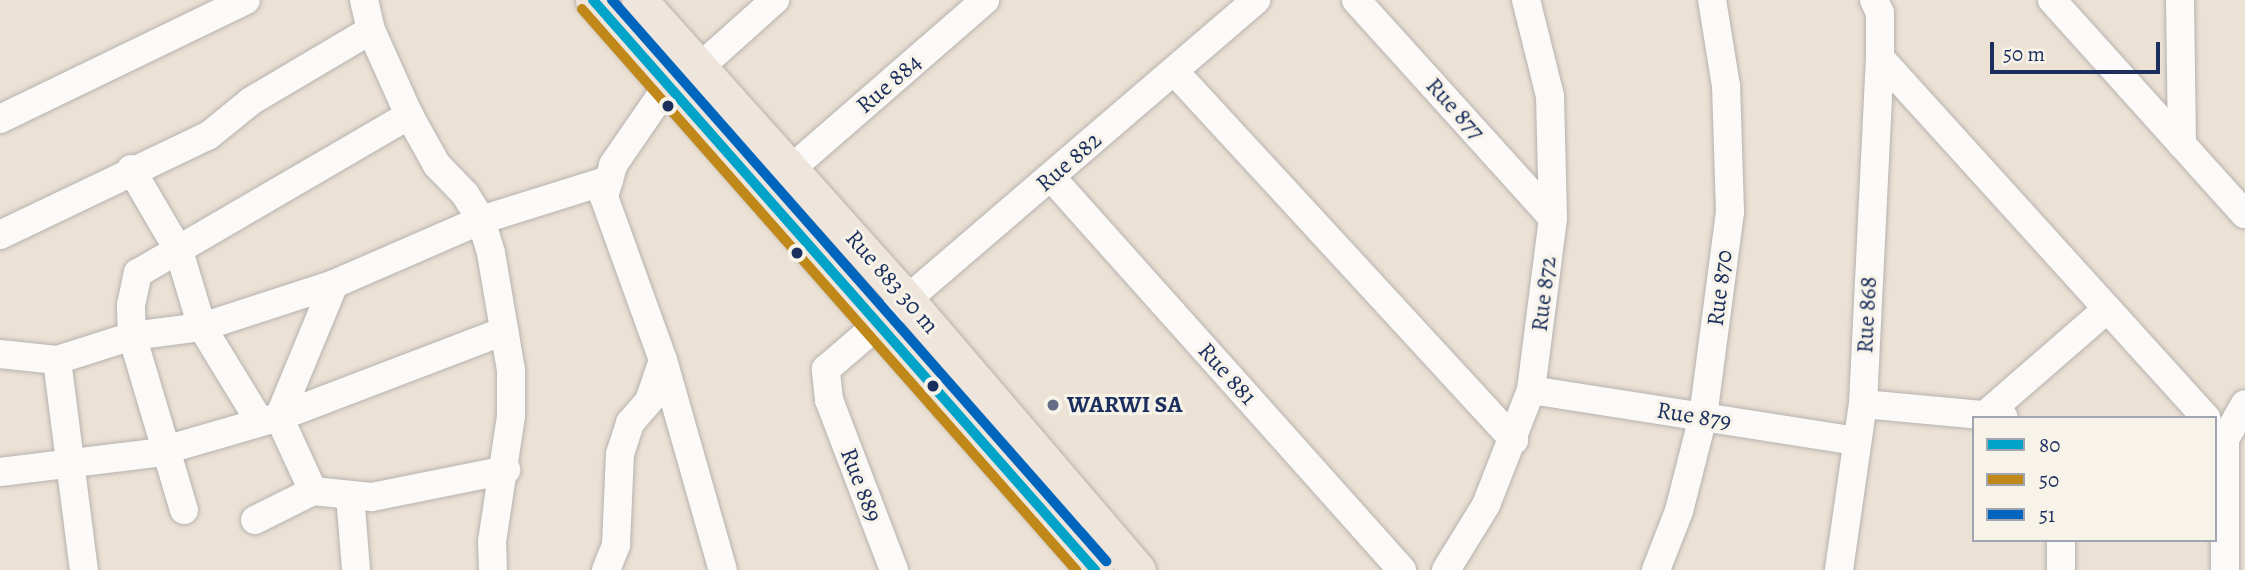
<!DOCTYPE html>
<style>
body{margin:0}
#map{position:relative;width:2245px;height:570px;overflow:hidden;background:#ebe1d4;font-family:Alegreya,serif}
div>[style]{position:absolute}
.roads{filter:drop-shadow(0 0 2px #b7b2af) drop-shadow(0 0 2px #b7b2af)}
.minor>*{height:28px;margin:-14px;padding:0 14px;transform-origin:14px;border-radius:14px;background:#fcfaf9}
.major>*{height:35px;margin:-17.5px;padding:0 17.5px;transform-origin:17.5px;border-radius:17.5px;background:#eee5dc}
.bus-1>*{height:10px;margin:-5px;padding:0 5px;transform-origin:5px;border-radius:5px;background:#01a3c8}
.bus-2>*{height:10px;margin:-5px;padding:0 5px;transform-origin:5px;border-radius:5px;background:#c08818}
.bus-3>*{height:10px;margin:-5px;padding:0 5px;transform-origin:5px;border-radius:5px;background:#0065bd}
.dots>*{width:19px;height:19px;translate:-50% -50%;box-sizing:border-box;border:4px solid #f7f3e8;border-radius:50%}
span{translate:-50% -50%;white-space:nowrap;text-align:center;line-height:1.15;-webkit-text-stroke:6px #f7f3e8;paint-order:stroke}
.street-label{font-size:24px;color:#1b2f5e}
.poi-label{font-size:24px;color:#1b2f5e;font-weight:700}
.left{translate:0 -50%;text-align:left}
.legend{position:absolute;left:1972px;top:416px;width:245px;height:126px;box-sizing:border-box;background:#f7f3e8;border:2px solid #9fa5b1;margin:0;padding:9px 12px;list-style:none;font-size:21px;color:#1b2f5e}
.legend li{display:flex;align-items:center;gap:14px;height:35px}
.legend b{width:35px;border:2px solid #9fa5b1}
.scale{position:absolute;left:1990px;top:42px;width:170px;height:32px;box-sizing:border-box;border:4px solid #1b2f5e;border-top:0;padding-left:9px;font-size:21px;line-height:24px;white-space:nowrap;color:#1b2f5e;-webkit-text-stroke:5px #f7f3e8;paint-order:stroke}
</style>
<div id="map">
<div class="roads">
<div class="minor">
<div style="left:364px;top:0;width:31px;rotate:77deg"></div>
<div style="left:371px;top:30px;width:93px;rotate:65.9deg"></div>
<div style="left:409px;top:115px;width:57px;rotate:60.8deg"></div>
<div style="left:437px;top:165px;width:40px;rotate:46deg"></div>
<div style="left:465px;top:194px;width:31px;rotate:58deg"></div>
<div style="left:481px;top:220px;width:34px;rotate:73deg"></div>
<div style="left:491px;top:253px;width:119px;rotate:80.3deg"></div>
<div style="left:511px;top:370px;width:46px;rotate:90deg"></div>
<div style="left:511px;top:416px;width:126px;rotate:98.6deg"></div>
<div style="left:492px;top:541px;width:29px;rotate:88deg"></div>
<div style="left:1356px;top:0;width:294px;rotate:47.9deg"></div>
<div style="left:2052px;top:0;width:288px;rotate:48deg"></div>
<div style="left:2180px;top:0;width:145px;rotate:89.2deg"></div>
<div style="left:1880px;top:58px;width:486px;rotate:47.8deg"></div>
<div style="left:700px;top:67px;width:101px;rotate:-41.8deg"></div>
<div style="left:1174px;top:71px;width:502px;rotate:47.34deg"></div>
<div style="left:0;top:119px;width:273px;rotate:-25.8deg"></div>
<div style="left:792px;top:168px;width:256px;rotate:-41deg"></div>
<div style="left:131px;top:169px;width:95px;rotate:59.7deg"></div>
<div style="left:179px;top:251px;width:79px;rotate:73.2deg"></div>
<div style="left:202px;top:327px;width:111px;rotate:58.6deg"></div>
<div style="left:1051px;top:177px;width:527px;rotate:48.23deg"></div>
<div style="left:0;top:235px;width:230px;rotate:-25.5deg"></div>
<div style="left:208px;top:136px;width:55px;rotate:-39.1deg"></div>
<div style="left:251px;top:101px;width:139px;rotate:-30.6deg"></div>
<div style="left:0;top:354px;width:57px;rotate:6deg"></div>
<div style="left:57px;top:360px;width:79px;rotate:-17.7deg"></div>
<div style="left:132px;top:336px;width:71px;rotate:-7.3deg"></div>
<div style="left:202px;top:327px;width:139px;rotate:-18deg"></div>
<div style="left:334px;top:284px;width:160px;rotate:-23.5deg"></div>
<div style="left:481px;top:220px;width:134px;rotate:-17.4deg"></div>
<div style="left:57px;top:360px;width:212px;rotate:82.7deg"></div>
<div style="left:663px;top:360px;width:218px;rotate:74.1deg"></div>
<div style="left:1531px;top:390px;width:330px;rotate:8.9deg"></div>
<div style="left:1863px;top:404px;width:141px;rotate:5.3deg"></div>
<div style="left:1984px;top:416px;width:163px;rotate:-41deg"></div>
<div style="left:0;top:472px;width:156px;rotate:-7deg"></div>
<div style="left:155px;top:453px;width:129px;rotate:-16.2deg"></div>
<div style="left:279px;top:417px;width:241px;rotate:-20.9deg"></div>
<div style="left:313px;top:491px;width:81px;rotate:-114.7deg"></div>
<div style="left:279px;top:417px;width:144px;rotate:-67.5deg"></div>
<div style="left:350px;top:495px;width:75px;rotate:85.4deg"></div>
<div style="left:184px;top:510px;width:182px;rotate:-106.6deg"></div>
<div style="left:132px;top:336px;width:31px;rotate:-92deg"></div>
<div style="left:131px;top:305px;width:33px;rotate:-78deg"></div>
<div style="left:138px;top:273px;width:314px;rotate:-30.2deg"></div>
<div style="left:255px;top:520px;width:65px;rotate:-26.6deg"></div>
<div style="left:313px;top:491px;width:59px;rotate:5.8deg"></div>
<div style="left:372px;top:497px;width:137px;rotate:-11.4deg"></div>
<div style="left:606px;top:570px;width:27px;rotate:-68deg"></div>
<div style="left:616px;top:545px;width:91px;rotate:-87.5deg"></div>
<div style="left:620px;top:454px;width:33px;rotate:-72deg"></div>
<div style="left:630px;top:423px;width:29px;rotate:-49deg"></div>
<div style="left:649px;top:401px;width:43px;rotate:-71.1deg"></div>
<div style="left:663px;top:360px;width:173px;rotate:-109.9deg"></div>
<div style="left:604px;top:197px;width:33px;rotate:-74deg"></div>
<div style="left:613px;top:165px;width:93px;rotate:-55.5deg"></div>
<div style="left:894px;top:570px;width:182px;rotate:-110.9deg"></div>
<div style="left:829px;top:400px;width:31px;rotate:-96deg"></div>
<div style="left:826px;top:369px;width:567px;rotate:-40.63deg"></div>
<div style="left:1446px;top:570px;width:76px;rotate:-58.4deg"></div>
<div style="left:1486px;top:505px;width:123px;rotate:-68.6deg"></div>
<div style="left:1531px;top:390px;width:173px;rotate:-82.7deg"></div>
<div style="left:1553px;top:218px;width:122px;rotate:-91.4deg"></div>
<div style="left:1550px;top:96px;width:99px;rotate:-104deg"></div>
<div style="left:1656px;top:570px;width:63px;rotate:-68.7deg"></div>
<div style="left:1679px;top:511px;width:97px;rotate:-75.7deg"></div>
<div style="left:1703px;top:417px;width:207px;rotate:-82.5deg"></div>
<div style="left:1730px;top:212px;width:126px;rotate:-91.8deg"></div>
<div style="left:1726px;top:86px;width:87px;rotate:-99.2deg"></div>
<div style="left:1839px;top:570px;width:168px;rotate:-81.8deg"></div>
<div style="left:1863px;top:404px;width:346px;rotate:-87.2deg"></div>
<div style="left:1880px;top:58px;width:45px;rotate:-90deg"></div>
<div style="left:1880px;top:13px;width:14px;rotate:-115deg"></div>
<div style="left:2061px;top:570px;width:30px;rotate:-90deg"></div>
<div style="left:2225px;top:570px;width:131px;rotate:-90deg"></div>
<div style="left:2225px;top:439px;width:40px;rotate:-60.3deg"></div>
</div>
<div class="major">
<div style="left:593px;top:0;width:760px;rotate:48.63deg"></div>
<div style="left:639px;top:0;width:404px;rotate:48.2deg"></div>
<div style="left:908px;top:301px;width:354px;rotate:49.5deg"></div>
</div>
</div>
<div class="bus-1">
<div style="left:593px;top:0;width:760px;rotate:48.63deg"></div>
</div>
<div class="bus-2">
<div style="left:582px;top:9px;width:748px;rotate:48.63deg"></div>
</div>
<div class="bus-3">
<div style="left:612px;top:0;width:748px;rotate:48.63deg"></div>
</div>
<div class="dots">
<div style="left:668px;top:106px;background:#1b2f5e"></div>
<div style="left:797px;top:253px;background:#1b2f5e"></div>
<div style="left:933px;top:386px;background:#1b2f5e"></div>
<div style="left:1053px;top:405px;background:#646d87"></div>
</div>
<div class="street-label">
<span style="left:889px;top:84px;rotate:-41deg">Rue 884</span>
<span style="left:1455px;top:109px;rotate:48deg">Rue 877</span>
<span style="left:1069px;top:162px;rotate:-41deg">Rue 882</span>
<span style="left:892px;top:282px;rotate:49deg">Rue 883 30 m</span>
<span style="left:1720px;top:288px;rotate:-83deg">Rue 870</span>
<span style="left:1544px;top:294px;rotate:-83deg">Rue 872</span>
<span style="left:1867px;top:315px;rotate:-87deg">Rue 868</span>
<span style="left:1227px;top:374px;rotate:48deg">Rue 881</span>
<span style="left:1694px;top:416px;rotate:9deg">Rue 879</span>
<span style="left:861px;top:485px;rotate:69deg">Rue 889</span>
</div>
<div class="poi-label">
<span class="left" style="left:1067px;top:405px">WARWI SA</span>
</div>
<ul class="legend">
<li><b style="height:9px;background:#01a3c8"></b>80</li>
<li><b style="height:9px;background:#c08818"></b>50</li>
<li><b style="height:9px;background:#0065bd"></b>51</li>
</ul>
<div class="scale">50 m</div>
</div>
